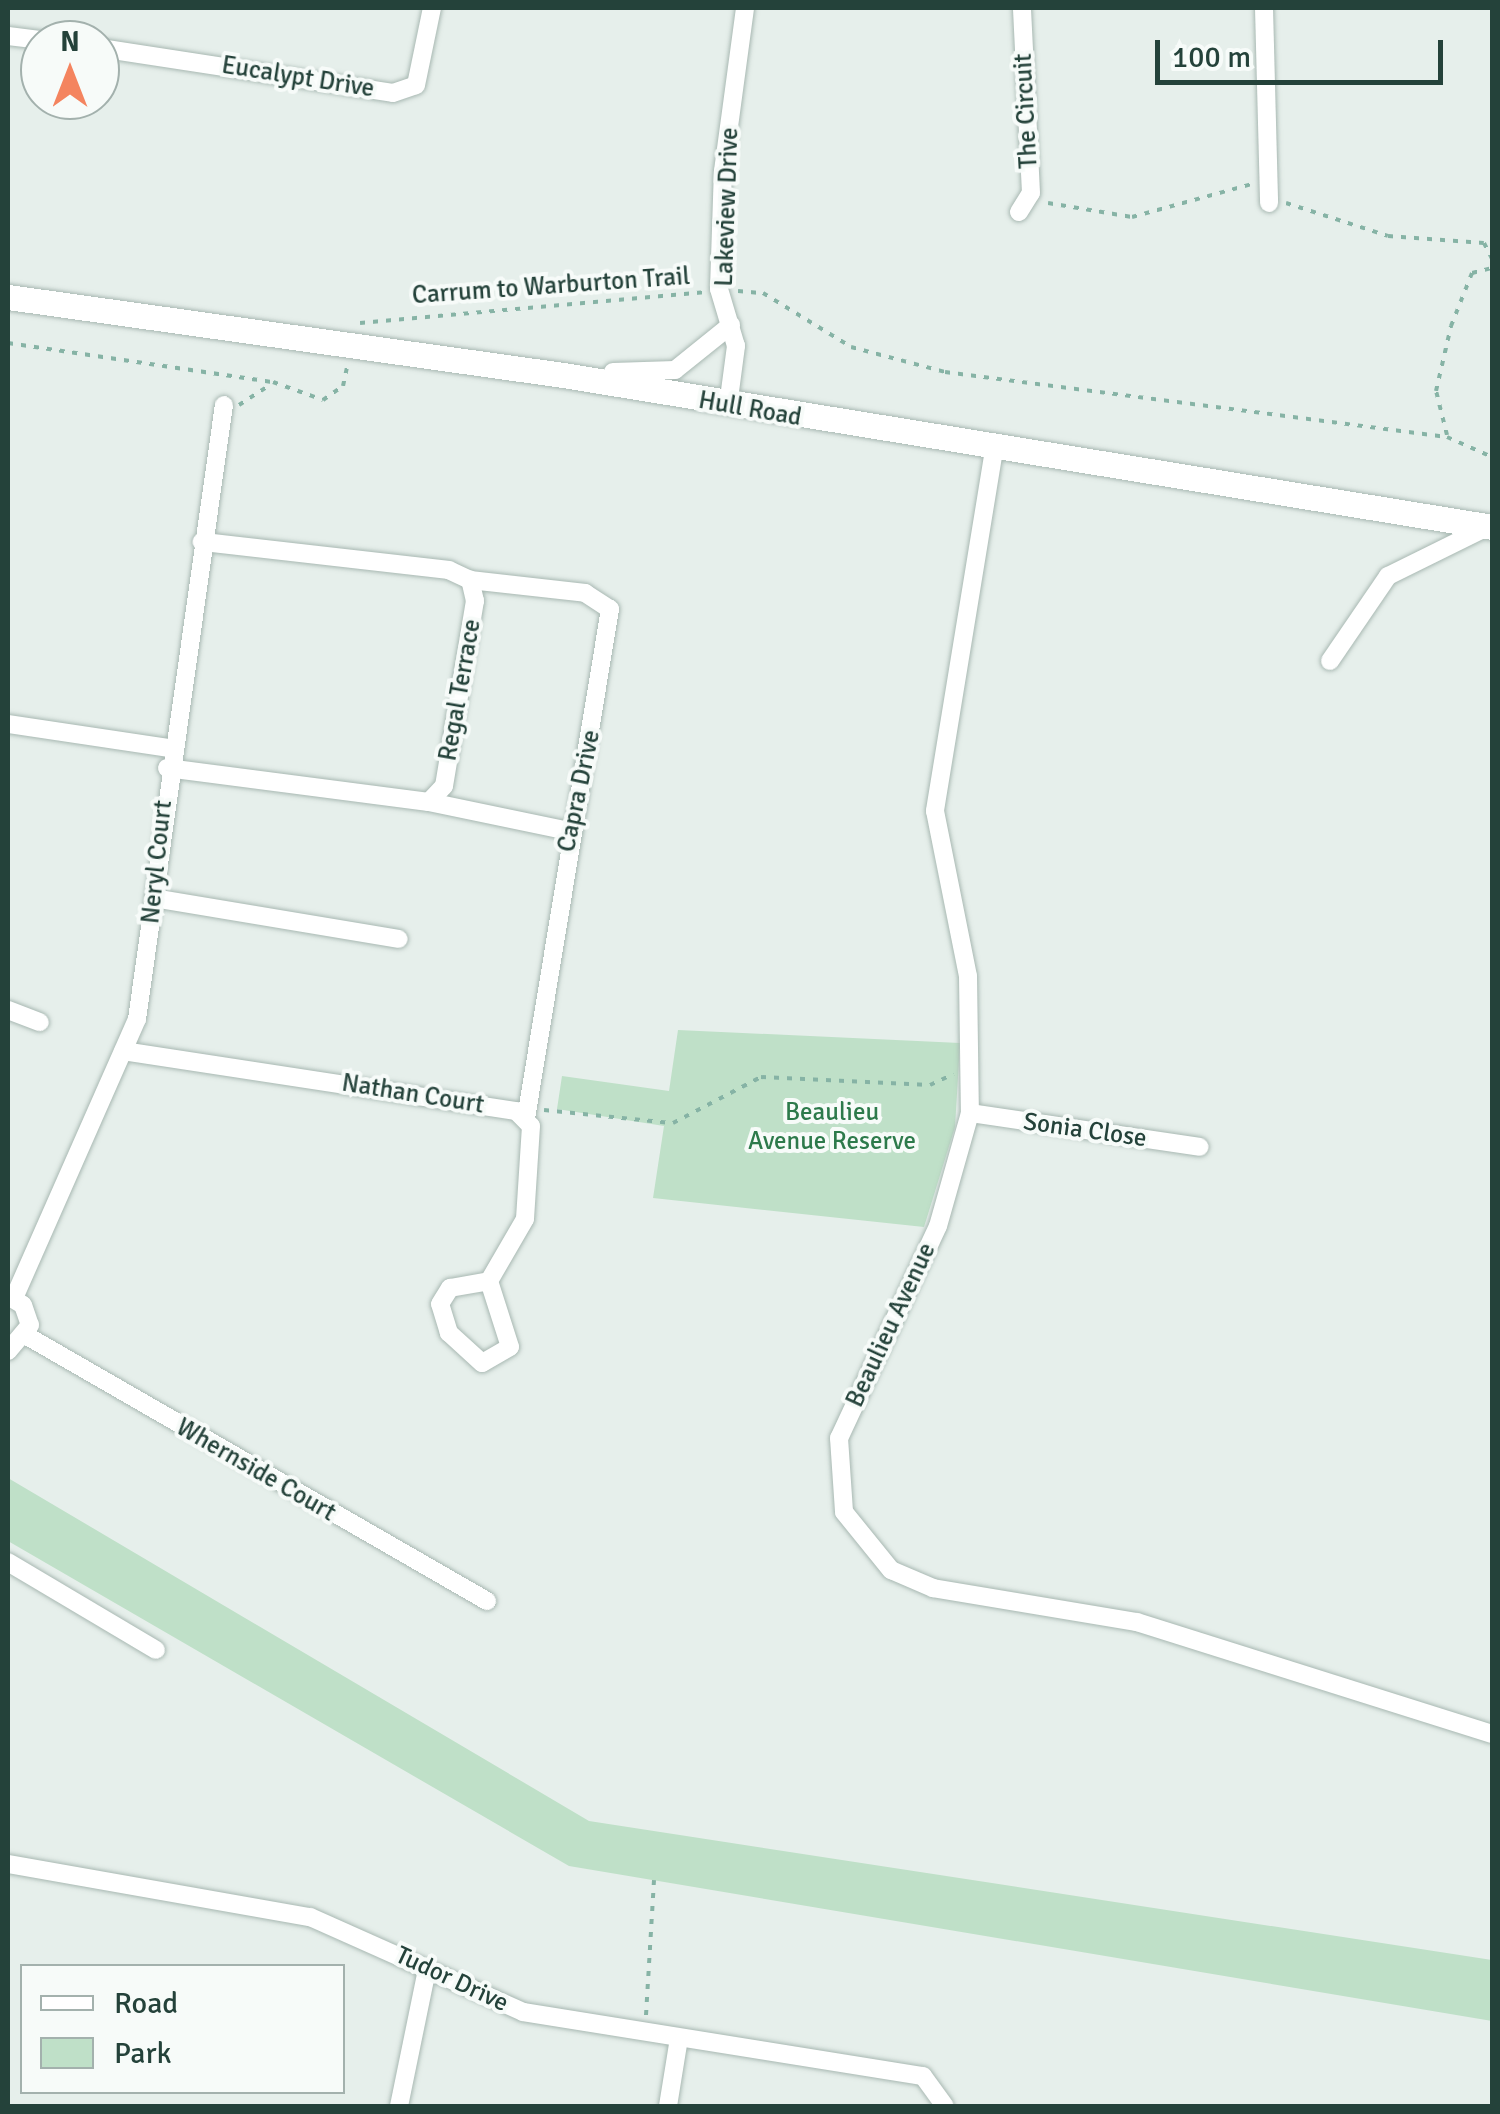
<!DOCTYPE html>
<style>
body{margin:0}
#map{position:relative;width:1500px;height:2114px;overflow:hidden;background:#e6efeb;font-family:Signika,sans-serif}
div>[style]{position:absolute}
.green>*{inset:0;background:#bfe0c8}
.path>*{height:4px;margin-top:-2px;transform-origin:0;background:repeating-linear-gradient(90deg,#86b3a5 0 5px,transparent 0 13px)}
.roads{filter:drop-shadow(0 0 2px #a8b8b2) drop-shadow(0 0 2px #a8b8b2)}
.street>*{height:18px;margin:-9px;padding:0 9px;transform-origin:9px;border-radius:9px;background:#fff}
.secondary>*{height:25px;margin:-12.5px;padding:0 12.5px;transform-origin:12.5px;border-radius:12.5px;background:#fff}
span{translate:-50% -50%;white-space:nowrap;text-align:center;line-height:1.15;-webkit-text-stroke:8px #f7fbf9;paint-order:stroke}
.street-label{font-size:25px;color:#24423a}
.park-label{font-size:25px;color:#2d7a4b}
.frame{position:absolute;inset:0;border:10px solid #24423a;pointer-events:none}
.legend{position:absolute;left:20px;top:1964px;width:325px;height:130px;box-sizing:border-box;background:#f7fbf9;border:2px solid #a3b1ad;margin:0;padding:12px 18px;list-style:none;font-size:30px;color:#24423a}
.legend li{display:flex;align-items:center;gap:20px;height:50px}
.legend b{width:50px;border:2px solid #a3b1ad}
.north{position:absolute;left:20px;top:20px;width:100px;height:100px;box-sizing:border-box;background:#f7fbf9;border:2px solid #a3b1ad;border-radius:50%;rotate:0deg;font-size:28px;font-weight:700;line-height:40px;text-align:center;color:#24423a}
.north::after{content:'';display:block;margin:auto;width:35px;height:45px;background:#f4845f;clip-path:polygon(50% 0,100% 100%,50% 72%,0 100%)}
.scale{position:absolute;left:1155px;top:40px;width:288px;height:45px;box-sizing:border-box;border:5px solid #24423a;border-top:0;padding-left:12px;font-size:30px;line-height:35px;white-space:nowrap;color:#24423a;-webkit-text-stroke:8px #f7fbf9;paint-order:stroke}
</style>
<div id="map">
<div class="green">
<div style="clip-path:polygon(678px 1030px,960px 1043px,955px 1127px,924px 1227px,653px 1198px,664px 1126px,557px 1109px,562px 1076px,669px 1091px)"></div>
<div style="clip-path:polygon(8px 1478px,589px 1821px,1492px 1960px,1492px 2021px,569px 1866px,8px 1541px)"></div>
</div>
<div class="path">
<div style="left:1048px;top:203px;width:85px;rotate:9.5deg"></div>
<div style="left:1132px;top:217px;width:124px;rotate:-15.4deg"></div>
<div style="left:1286px;top:203px;width:107px;rotate:17.9deg"></div>
<div style="left:1388px;top:236px;width:96px;rotate:4.2deg"></div>
<div style="left:1484px;top:243px;width:18px;rotate:63deg"></div>
<div style="left:738px;top:291px;width:25px;rotate:5deg"></div>
<div style="left:763px;top:293px;width:103px;rotate:31.5deg"></div>
<div style="left:851px;top:347px;width:97px;rotate:14.9deg"></div>
<div style="left:945px;top:372px;width:506px;rotate:7.38deg"></div>
<div style="left:1447px;top:437px;width:49px;rotate:24deg"></div>
<div style="left:360px;top:323px;width:345px;rotate:-5.1deg"></div>
<div style="left:8px;top:343px;width:268px;rotate:8.4deg"></div>
<div style="left:273px;top:382px;width:53px;rotate:19.8deg"></div>
<div style="left:323px;top:400px;width:24px;rotate:-35deg"></div>
<div style="left:343px;top:386px;width:19px;rotate:-78deg"></div>
<div style="left:239px;top:405px;width:38px;rotate:-33deg"></div>
<div style="left:1447px;top:435px;width:45px;rotate:-104deg"></div>
<div style="left:1436px;top:391px;width:67px;rotate:-77deg"></div>
<div style="left:1451px;top:326px;width:57px;rotate:-68.4deg"></div>
<div style="left:1472px;top:273px;width:21px;rotate:-14deg"></div>
<div style="left:544px;top:1110px;width:130px;rotate:5.8deg"></div>
<div style="left:673px;top:1123px;width:99px;rotate:-27.6deg"></div>
<div style="left:761px;top:1077px;width:169px;rotate:2.7deg"></div>
<div style="left:930px;top:1085px;width:26px;rotate:-25deg"></div>
<div style="left:646px;top:2015px;width:135px;rotate:-86.6deg"></div>
</div>
<div class="roads">
<div class="street">
<div style="left:1264px;top:8px;width:195px;rotate:88.5deg"></div>
<div style="left:8px;top:36px;width:34px;rotate:7deg"></div>
<div style="left:100px;top:48px;width:296px;rotate:8.7deg"></div>
<div style="left:393px;top:93px;width:24px;rotate:-19deg"></div>
<div style="left:416px;top:85px;width:79px;rotate:-78.3deg"></div>
<div style="left:1019px;top:212px;width:22px;rotate:-58deg"></div>
<div style="left:1031px;top:193px;width:185px;rotate:-92.8deg"></div>
<div style="left:613px;top:372px;width:62px;rotate:-1.8deg"></div>
<div style="left:675px;top:370px;width:72px;rotate:-38.8deg"></div>
<div style="left:728px;top:406px;width:61px;rotate:-82.4deg"></div>
<div style="left:736px;top:346px;width:59px;rotate:-106.6deg"></div>
<div style="left:719px;top:289px;width:118px;rotate:-88.1deg"></div>
<div style="left:723px;top:171px;width:164px;rotate:-82.3deg"></div>
<div style="left:994px;top:450px;width:366px;rotate:99.3deg"></div>
<div style="left:935px;top:811px;width:168px;rotate:78.7deg"></div>
<div style="left:968px;top:976px;width:137px;rotate:89.2deg"></div>
<div style="left:970px;top:1113px;width:117px;rotate:105.8deg"></div>
<div style="left:938px;top:1226px;width:234px;rotate:115deg"></div>
<div style="left:839px;top:1438px;width:74px;rotate:86.1deg"></div>
<div style="left:844px;top:1512px;width:75px;rotate:51deg"></div>
<div style="left:891px;top:1570px;width:46px;rotate:23.2deg"></div>
<div style="left:933px;top:1588px;width:207px;rotate:9.5deg"></div>
<div style="left:1137px;top:1622px;width:372px;rotate:17.5deg"></div>
<div style="left:470px;top:580px;width:116px;rotate:6.4deg"></div>
<div style="left:585px;top:593px;width:30px;rotate:33deg"></div>
<div style="left:610px;top:609px;width:516px;rotate:99.37deg"></div>
<div style="left:1330px;top:661px;width:103px;rotate:-55.7deg"></div>
<div style="left:1388px;top:576px;width:113px;rotate:-26.3deg"></div>
<div style="left:8px;top:724px;width:163px;rotate:8.5deg"></div>
<div style="left:167px;top:768px;width:264px;rotate:7.4deg"></div>
<div style="left:429px;top:802px;width:22px;rotate:-47deg"></div>
<div style="left:444px;top:786px;width:188px;rotate:-80.5deg"></div>
<div style="left:475px;top:601px;width:22px;rotate:-103deg"></div>
<div style="left:470px;top:580px;width:23px;rotate:-155deg"></div>
<div style="left:449px;top:570px;width:249px;rotate:-173.5deg"></div>
<div style="left:429px;top:802px;width:143px;rotate:11.7deg"></div>
<div style="left:154px;top:898px;width:248px;rotate:9.5deg"></div>
<div style="left:8px;top:1010px;width:34px;rotate:21deg"></div>
<div style="left:123px;top:1051px;width:398px;rotate:8.7deg"></div>
<div style="left:516px;top:1111px;width:21px;rotate:45deg"></div>
<div style="left:531px;top:1126px;width:93px;rotate:93.7deg"></div>
<div style="left:525px;top:1219px;width:72px;rotate:120.1deg"></div>
<div style="left:970px;top:1113px;width:232px;rotate:8.4deg"></div>
<div style="left:489px;top:1281px;width:69px;rotate:72.3deg"></div>
<div style="left:510px;top:1347px;width:32px;rotate:150deg"></div>
<div style="left:482px;top:1363px;width:45px;rotate:-137.7deg"></div>
<div style="left:449px;top:1333px;width:30px;rotate:-107deg"></div>
<div style="left:440px;top:1304px;width:19px;rotate:-58deg"></div>
<div style="left:450px;top:1288px;width:40px;rotate:-10deg"></div>
<div style="left:8px;top:1296px;width:17px;rotate:31deg"></div>
<div style="left:23px;top:1305px;width:21px;rotate:71deg"></div>
<div style="left:30px;top:1325px;width:34px;rotate:130deg"></div>
<div style="left:14px;top:1298px;width:305px;rotate:-66.2deg"></div>
<div style="left:137px;top:1019px;width:620px;rotate:-81.94deg"></div>
<div style="left:27px;top:1336px;width:531px;rotate:29.95deg"></div>
<div style="left:8px;top:1562px;width:172px;rotate:30.7deg"></div>
<div style="left:8px;top:1864px;width:307px;rotate:10deg"></div>
<div style="left:310px;top:1917px;width:233px;rotate:24deg"></div>
<div style="left:523px;top:2012px;width:405px;rotate:9.1deg"></div>
<div style="left:923px;top:2076px;width:37px;rotate:54deg"></div>
<div style="left:399px;top:2106px;width:139px;rotate:-78.4deg"></div>
<div style="left:668px;top:2106px;width:69px;rotate:-80.8deg"></div>
</div>
<div class="secondary">
<div style="left:8px;top:297px;width:560px;rotate:8deg"></div>
<div style="left:563px;top:375px;width:941px;rotate:9.29deg"></div>
</div>
</div>
<div class="street-label">
<span style="left:298px;top:77px;rotate:9deg">Eucalypt Drive</span>
<span style="left:1026px;top:111px;rotate:-93deg">The Circuit</span>
<span style="left:727px;top:207px;rotate:-88deg">Lakeview Drive</span>
<span style="left:551px;top:286px;rotate:-4deg">Carrum to Warburton Trail</span>
<span style="left:750px;top:409px;rotate:10deg">Hull Road</span>
<span style="left:460px;top:690px;rotate:-80deg">Regal Terrace</span>
<span style="left:579px;top:791px;rotate:-78deg">Capra Drive</span>
<span style="left:157px;top:862px;rotate:-84deg">Neryl Court</span>
<span style="left:413px;top:1094px;rotate:9deg">Nathan Court</span>
<span style="left:1085px;top:1130px;rotate:8deg">Sonia Close</span>
<span style="left:891px;top:1325px;rotate:-65deg">Beaulieu Avenue</span>
<span style="left:256px;top:1470px;rotate:30deg">Whernside Court</span>
<span style="left:452px;top:1979px;rotate:25deg">Tudor Drive</span>
</div>
<div class="park-label">
<span style="left:832px;top:1127px">Beaulieu<br>Avenue Reserve</span>
</div>
<div class="frame"></div>
<ul class="legend">
<li><b style="height:12px;background:#fff"></b>Road</li>
<li><b style="height:28px;background:#bfe0c8"></b>Park</li>
</ul>
<div class="north">N</div>
<div class="scale">100 m</div>
</div>
